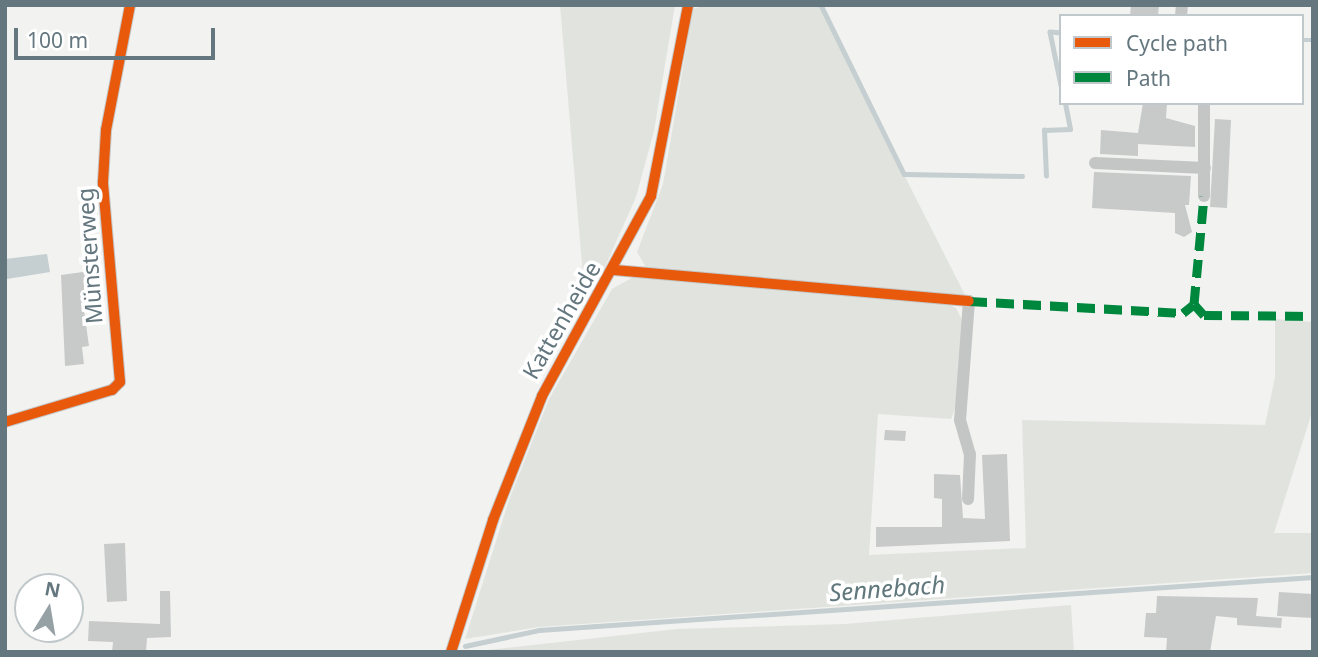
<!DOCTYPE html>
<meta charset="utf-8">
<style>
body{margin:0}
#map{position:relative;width:1318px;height:657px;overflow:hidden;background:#f2f2f0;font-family:"Noto Sans",sans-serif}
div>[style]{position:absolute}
.green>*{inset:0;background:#e1e4de}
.water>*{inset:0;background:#c5ced0}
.stream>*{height:4.5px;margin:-2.25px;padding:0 2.25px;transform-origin:2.25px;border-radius:2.25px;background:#c5ced0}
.building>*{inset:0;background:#c8caca}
.minor>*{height:12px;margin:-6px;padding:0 6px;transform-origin:6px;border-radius:6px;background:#c4c6c6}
.quiet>*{height:9px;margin-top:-4.5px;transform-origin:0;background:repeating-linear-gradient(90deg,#00873e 0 18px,transparent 0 27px)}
.cycleway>*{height:10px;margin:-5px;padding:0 5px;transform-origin:5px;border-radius:5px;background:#e8590c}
span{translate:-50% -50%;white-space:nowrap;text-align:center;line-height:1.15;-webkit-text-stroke:7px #fff;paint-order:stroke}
.street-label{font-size:23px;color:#64767e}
.water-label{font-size:24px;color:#60777c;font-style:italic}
.frame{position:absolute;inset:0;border:7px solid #64767e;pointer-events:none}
.legend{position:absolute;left:1059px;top:14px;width:245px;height:91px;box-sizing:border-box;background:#fff;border:2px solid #c1c8cb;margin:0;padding:9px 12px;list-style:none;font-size:21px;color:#64767e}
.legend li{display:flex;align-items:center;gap:14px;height:35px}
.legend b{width:35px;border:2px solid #c1c8cb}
.north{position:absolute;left:14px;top:573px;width:70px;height:70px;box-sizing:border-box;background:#fff;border:2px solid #c1c8cb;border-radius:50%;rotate:11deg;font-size:19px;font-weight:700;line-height:28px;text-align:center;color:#64767e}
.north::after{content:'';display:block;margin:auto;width:24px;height:32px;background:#96a1a6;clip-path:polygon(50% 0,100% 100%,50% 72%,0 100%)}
.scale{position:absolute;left:14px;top:28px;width:201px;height:32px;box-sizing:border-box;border:4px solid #64767e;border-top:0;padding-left:9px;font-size:21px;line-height:24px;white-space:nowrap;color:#64767e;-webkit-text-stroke:5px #fff;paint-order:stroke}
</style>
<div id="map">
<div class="green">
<div style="clip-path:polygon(560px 5px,675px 5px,654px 131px,636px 197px,601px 276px,583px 276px)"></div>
<div style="clip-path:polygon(706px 5px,818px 5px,965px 295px,647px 269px,637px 252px,663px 184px,693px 9px)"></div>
<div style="clip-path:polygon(635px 276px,944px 302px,956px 308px,962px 320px,957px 403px,951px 419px,878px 414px,869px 555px,1026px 548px,1022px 420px,1265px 425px,1275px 377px,1275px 319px,1313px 322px,1313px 409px,1274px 533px,1313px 533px,1313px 573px,539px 627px,465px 639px,509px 500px,549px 399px,612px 289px)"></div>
<div style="clip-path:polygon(1071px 605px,1074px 652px,469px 652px,677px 629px,845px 624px)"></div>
</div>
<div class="water">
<div style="clip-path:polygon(47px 254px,50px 272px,7px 279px,5px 259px)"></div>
</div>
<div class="stream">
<div style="left:821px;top:5px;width:188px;rotate:63.8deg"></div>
<div style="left:904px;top:174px;width:118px;rotate:1deg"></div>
<div style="left:1061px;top:33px;width:11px;rotate:-175deg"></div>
<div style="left:1050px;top:32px;width:54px;rotate:78.3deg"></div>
<div style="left:1302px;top:40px;width:11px"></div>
<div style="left:1046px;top:176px;width:46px;rotate:-92.5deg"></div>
<div style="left:1044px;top:130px;width:26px;rotate:-2deg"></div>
<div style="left:1070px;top:129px;width:26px;rotate:-101deg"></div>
<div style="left:465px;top:646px;width:76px;rotate:-12.2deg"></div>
<div style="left:539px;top:630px;width:776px;rotate:-3.92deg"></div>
</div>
<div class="building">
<div style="clip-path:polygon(1131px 5px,1159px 5px,1158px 16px,1130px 16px)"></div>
<div style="clip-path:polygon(1143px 103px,1167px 103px,1166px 118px,1195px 126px,1195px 147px,1138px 144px,1138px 156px,1100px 154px,1101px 130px,1138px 133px)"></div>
<div style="clip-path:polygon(1215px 119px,1231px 120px,1227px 208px,1210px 207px)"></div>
<div style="clip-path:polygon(1094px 172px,1191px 176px,1189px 205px,1185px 205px,1192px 232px,1184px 237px,1175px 233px,1175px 213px,1092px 208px)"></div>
<div style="clip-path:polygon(90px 271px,93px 295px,82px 296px,89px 346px,82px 347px,84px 364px,65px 366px,61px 275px)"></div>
<div style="clip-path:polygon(885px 430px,906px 431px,905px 441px,884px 440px)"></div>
<div style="clip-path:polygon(1007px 454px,1010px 541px,876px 547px,876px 527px,942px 527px,942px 499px,934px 498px,934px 474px,960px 475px,963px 518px,985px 519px,982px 455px)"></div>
<div style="clip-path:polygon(125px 543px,127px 601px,107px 602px,104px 544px)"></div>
<div style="clip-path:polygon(160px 591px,170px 591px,171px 637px,147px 638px,146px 652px,112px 652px,113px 642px,88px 641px,89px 621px,160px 624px)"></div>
<div style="clip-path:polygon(1279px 592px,1313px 594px,1313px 618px,1277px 616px)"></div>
<div style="clip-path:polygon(1157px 596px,1258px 598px,1256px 616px,1282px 618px,1281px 628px,1237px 625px,1237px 618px,1216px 616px,1210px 652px,1166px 652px,1167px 638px,1144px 637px,1146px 613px,1156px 613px)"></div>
</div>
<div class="minor">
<div style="left:1181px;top:16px;width:11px;rotate:-85deg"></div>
<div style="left:1204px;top:103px;width:93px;rotate:90deg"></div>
<div style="left:1095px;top:163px;width:110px;rotate:2.6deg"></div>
<div style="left:614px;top:270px;width:356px;rotate:5deg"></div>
<div style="left:969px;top:301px;width:119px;rotate:94.3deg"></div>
<div style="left:960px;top:420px;width:35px;rotate:74deg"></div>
<div style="left:970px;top:454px;width:45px;rotate:92.5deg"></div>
<div style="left:5px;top:422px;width:112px;rotate:-16.7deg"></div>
<div style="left:112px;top:390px;width:11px;rotate:-45deg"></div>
<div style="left:120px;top:382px;width:201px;rotate:-94.9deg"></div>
<div style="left:103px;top:182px;width:52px;rotate:-86.7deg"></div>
<div style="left:106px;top:130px;width:127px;rotate:-79.1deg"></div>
<div style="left:451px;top:652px;width:139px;rotate:-72.3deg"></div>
<div style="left:493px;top:520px;width:133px;rotate:-68.4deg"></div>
<div style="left:542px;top:396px;width:228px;rotate:-61.4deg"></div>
<div style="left:651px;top:196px;width:195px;rotate:-79deg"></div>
</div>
<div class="quiet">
<div style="left:969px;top:301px;width:214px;rotate:3.2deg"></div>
<div style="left:1183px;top:313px;width:14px;rotate:-39deg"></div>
<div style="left:1194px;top:304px;width:108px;rotate:-84.7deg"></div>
<div style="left:1194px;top:304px;width:15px;rotate:48deg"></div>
<div style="left:1204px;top:315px;width:109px;rotate:0.5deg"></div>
</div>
<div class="cycleway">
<div style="left:614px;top:270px;width:356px;rotate:5deg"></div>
<div style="left:5px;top:422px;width:112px;rotate:-16.7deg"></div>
<div style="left:112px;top:390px;width:11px;rotate:-45deg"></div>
<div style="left:120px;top:382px;width:201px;rotate:-94.9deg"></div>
<div style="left:103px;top:182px;width:52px;rotate:-86.7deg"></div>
<div style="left:106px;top:130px;width:127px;rotate:-79.1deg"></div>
<div style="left:451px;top:652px;width:139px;rotate:-72.3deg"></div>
<div style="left:493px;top:520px;width:133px;rotate:-68.4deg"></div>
<div style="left:542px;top:396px;width:228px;rotate:-61.4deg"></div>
<div style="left:651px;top:196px;width:195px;rotate:-79deg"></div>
</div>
<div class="street-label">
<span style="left:89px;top:256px;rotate:-94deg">Münsterweg</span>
<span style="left:561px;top:320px;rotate:-60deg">Kattenheide</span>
</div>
<div class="water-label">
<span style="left:887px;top:588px;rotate:-4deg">Sennebach</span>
</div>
<div class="frame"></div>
<ul class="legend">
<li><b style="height:9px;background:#e8590c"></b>Cycle path</li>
<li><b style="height:9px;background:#00873e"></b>Path</li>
</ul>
<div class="north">N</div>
<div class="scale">100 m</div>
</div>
